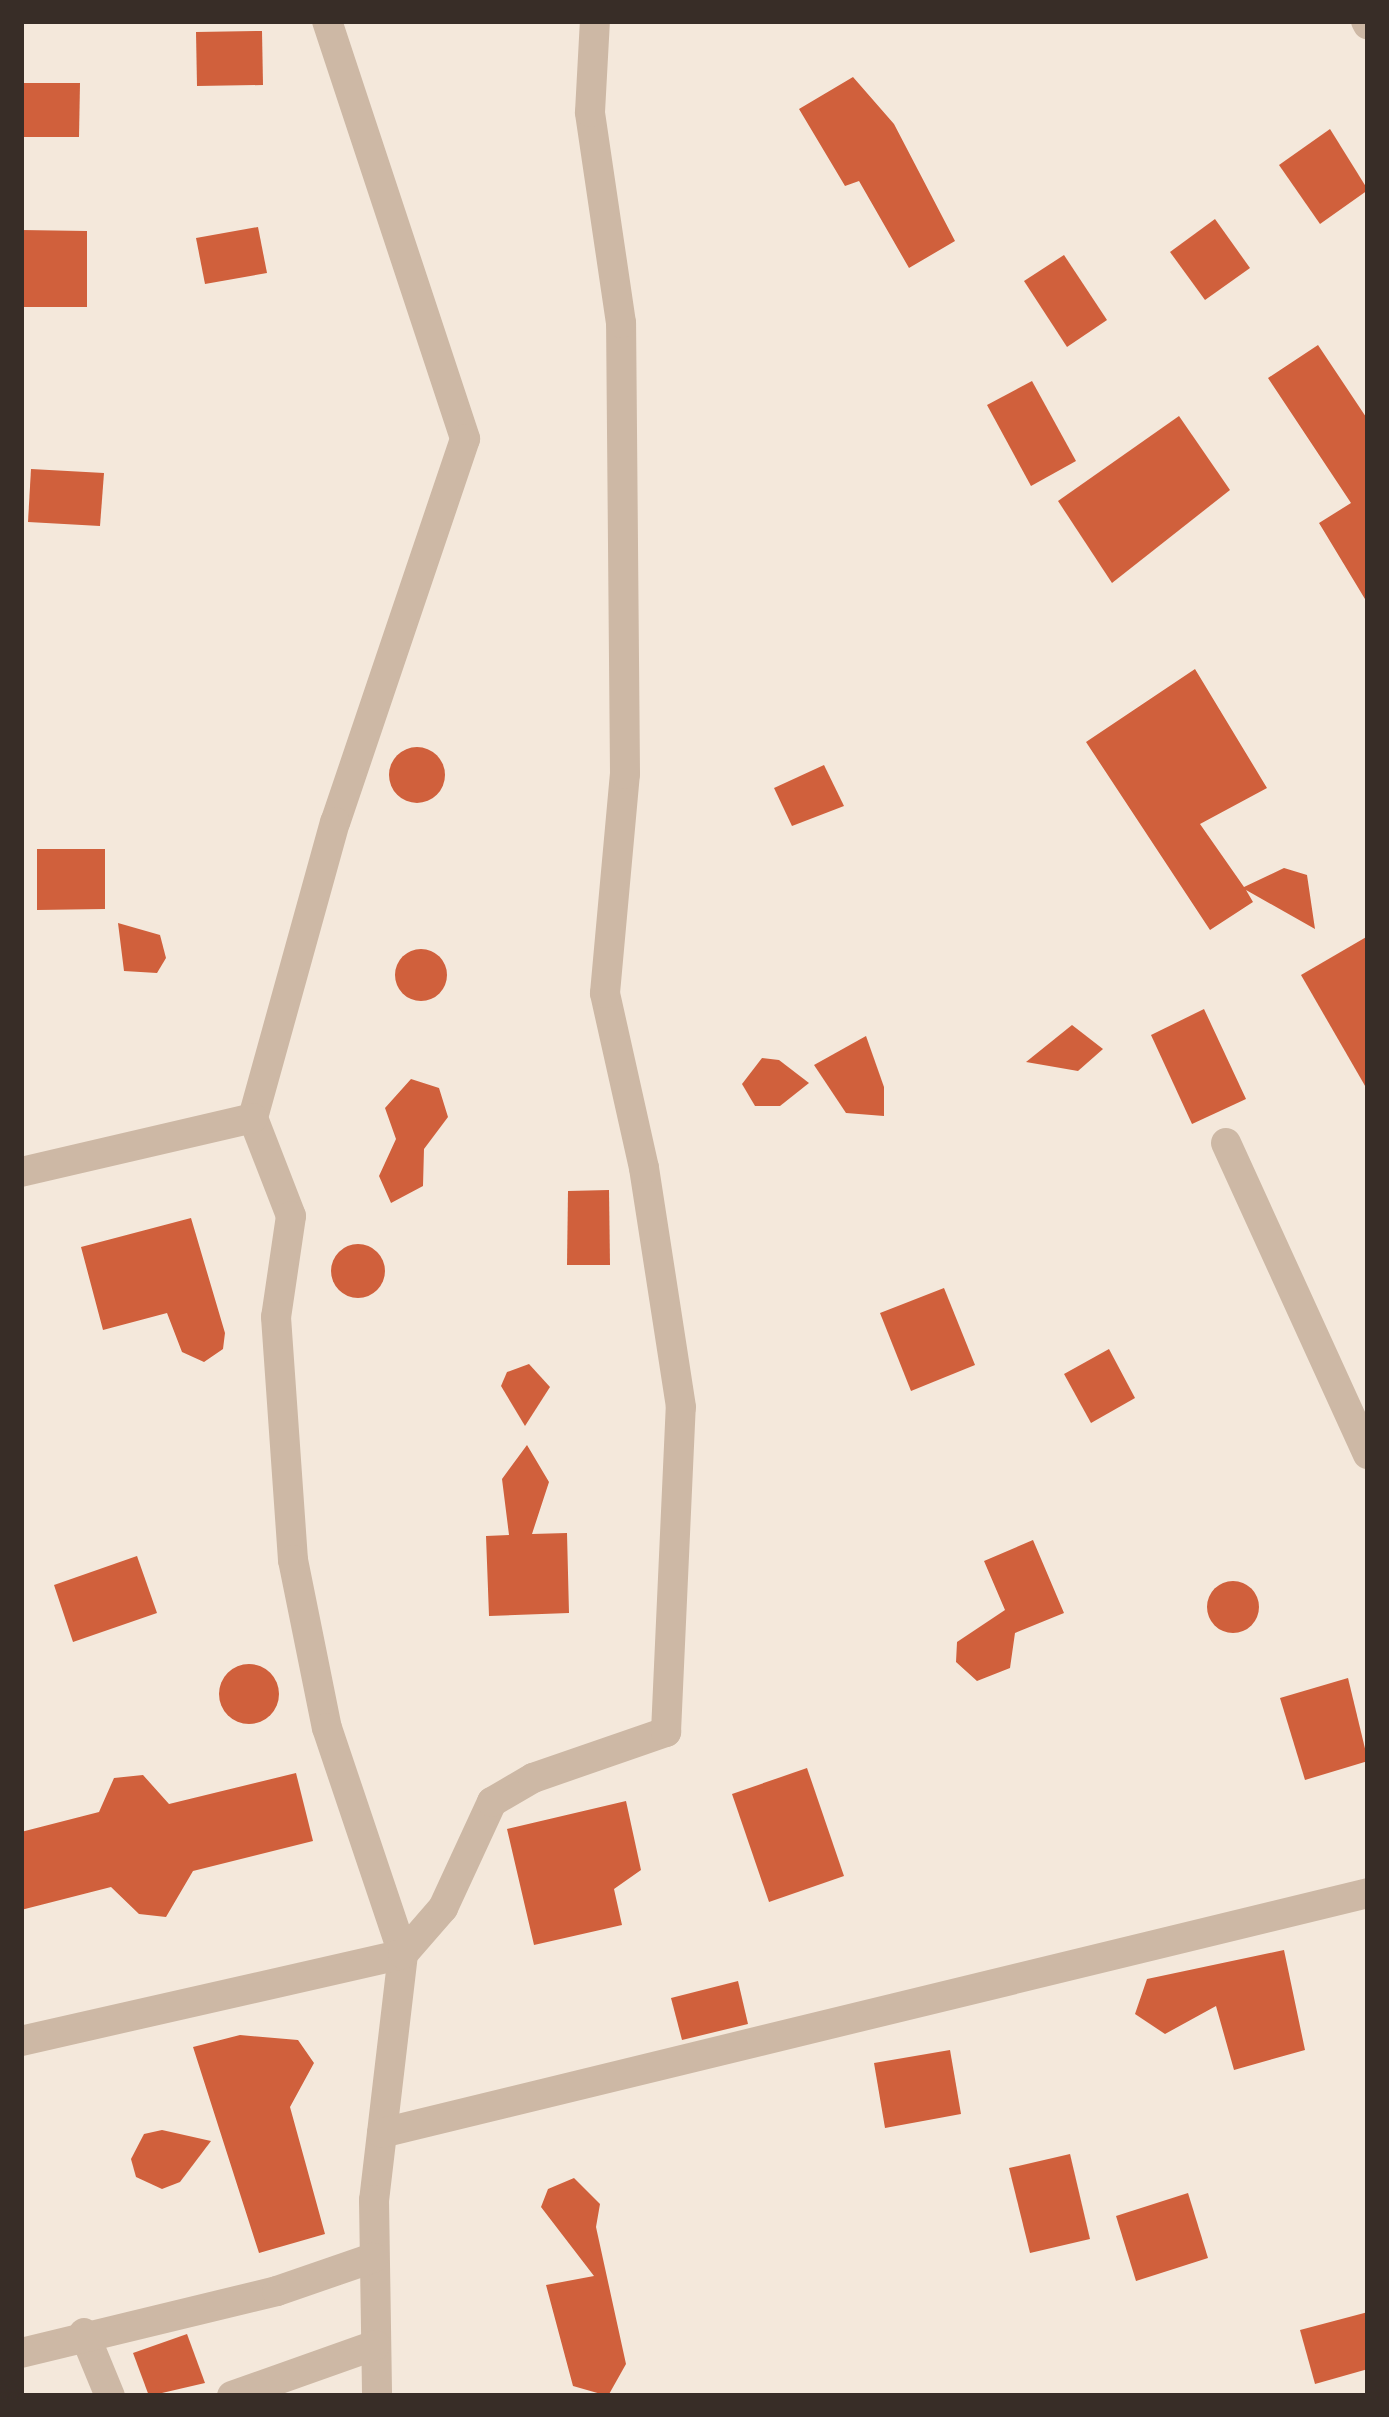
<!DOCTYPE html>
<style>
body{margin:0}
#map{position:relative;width:1389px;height:2417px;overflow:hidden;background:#f4e8db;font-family:"Fira Sans Condensed",sans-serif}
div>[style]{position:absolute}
.building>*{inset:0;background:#d0603c}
.round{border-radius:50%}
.street>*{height:30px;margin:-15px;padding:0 15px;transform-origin:15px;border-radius:15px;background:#cdb8a5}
span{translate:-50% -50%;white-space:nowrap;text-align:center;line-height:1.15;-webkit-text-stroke:10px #fbf2e8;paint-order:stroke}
.frame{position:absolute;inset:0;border:24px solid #382d27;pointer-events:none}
</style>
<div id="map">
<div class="building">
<div style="clip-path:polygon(262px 31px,263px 85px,197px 86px,196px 32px)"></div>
<div style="clip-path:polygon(853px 77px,894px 124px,955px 241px,909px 268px,859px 181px,845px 186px,799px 109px)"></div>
<div style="clip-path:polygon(21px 83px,80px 83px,79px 137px,21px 137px)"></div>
<div style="clip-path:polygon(1330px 129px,1368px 190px,1320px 224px,1279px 165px)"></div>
<div style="clip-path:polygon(1215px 219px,1250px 268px,1205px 300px,1170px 252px)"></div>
<div style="clip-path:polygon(258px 227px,267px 273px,205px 284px,196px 238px)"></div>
<div style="clip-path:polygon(21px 230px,87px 231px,87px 307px,21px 307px)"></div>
<div style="clip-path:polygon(1064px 255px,1107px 320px,1067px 347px,1024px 281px)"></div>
<div style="clip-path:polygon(1318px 345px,1368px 420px,1368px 604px,1319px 523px,1351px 503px,1268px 378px)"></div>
<div style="clip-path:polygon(1032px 381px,1076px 461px,1031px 486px,987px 405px)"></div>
<div style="clip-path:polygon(1179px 416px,1230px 490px,1112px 583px,1058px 501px)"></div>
<div style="clip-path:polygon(31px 469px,104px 473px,100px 526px,28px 522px)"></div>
<div style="clip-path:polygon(1195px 669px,1267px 788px,1200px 824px,1244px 887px,1284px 868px,1307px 875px,1315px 929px,1246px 890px,1253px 902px,1210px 930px,1086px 742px)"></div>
<div class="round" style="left:389px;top:747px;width:56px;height:56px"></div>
<div style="clip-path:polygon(824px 765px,844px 806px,792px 826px,774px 788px)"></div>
<div style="clip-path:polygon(37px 849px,105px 849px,105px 909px,37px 910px)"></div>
<div style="clip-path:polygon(118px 923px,160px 935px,166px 958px,157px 973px,124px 971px)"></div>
<div style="clip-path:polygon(1368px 936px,1368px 1091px,1301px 975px)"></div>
<div class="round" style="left:395px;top:949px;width:52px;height:52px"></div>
<div style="clip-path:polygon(1204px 1009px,1246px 1099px,1192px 1124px,1151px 1035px)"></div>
<div style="clip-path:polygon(1072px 1025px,1103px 1049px,1078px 1071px,1026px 1062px)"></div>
<div style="clip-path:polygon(866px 1036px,884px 1087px,884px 1116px,846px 1113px,814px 1065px)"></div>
<div style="clip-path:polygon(762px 1058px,779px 1060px,809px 1083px,780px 1106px,755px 1106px,742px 1084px)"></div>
<div style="clip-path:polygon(411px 1079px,439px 1088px,448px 1117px,424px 1149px,423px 1186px,391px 1203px,379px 1176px,396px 1139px,385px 1108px)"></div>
<div style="clip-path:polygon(609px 1190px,610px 1265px,567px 1265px,568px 1191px)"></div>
<div style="clip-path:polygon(191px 1218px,225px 1333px,223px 1349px,204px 1362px,182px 1352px,167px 1313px,103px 1330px,81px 1247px)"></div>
<div class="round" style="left:331px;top:1244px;width:54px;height:54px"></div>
<div style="clip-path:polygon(944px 1288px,975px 1365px,911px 1391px,880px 1313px)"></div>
<div style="clip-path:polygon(1109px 1349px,1135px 1398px,1091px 1423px,1064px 1374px)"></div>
<div style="clip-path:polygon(529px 1364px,550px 1387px,525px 1426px,501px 1386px,507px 1372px)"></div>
<div style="clip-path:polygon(527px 1445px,549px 1482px,532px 1534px,567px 1533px,569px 1613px,489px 1616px,486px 1536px,509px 1535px,502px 1479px)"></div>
<div style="clip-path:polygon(1033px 1540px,1064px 1613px,1015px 1633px,1010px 1668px,977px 1681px,956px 1662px,957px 1642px,1005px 1610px,984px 1561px)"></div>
<div style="clip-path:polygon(137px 1556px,157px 1613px,73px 1642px,54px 1585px)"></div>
<div class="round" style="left:1207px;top:1581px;width:52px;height:52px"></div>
<div class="round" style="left:219px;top:1664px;width:60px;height:60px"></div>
<div style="clip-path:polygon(1348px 1678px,1368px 1761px,1305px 1780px,1280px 1698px)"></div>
<div style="clip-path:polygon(807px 1768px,844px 1876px,769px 1902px,732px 1794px)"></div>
<div style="clip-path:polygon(296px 1773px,313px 1841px,193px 1871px,166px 1917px,139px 1914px,111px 1887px,21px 1910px,21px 1832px,99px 1812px,114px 1778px,143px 1775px,169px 1804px)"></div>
<div style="clip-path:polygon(626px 1801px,641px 1870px,614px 1889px,622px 1925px,534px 1945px,507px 1829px)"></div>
<div style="clip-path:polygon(1284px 1950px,1305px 2050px,1234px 2070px,1216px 2006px,1165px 2034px,1135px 2014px,1147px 1979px)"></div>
<div style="clip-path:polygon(738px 1981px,748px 2024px,682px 2040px,671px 1998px)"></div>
<div style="clip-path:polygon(240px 2035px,298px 2040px,314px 2063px,290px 2107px,325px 2234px,259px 2253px,193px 2047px)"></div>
<div style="clip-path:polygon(950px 2050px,961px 2114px,885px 2128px,874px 2063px)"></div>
<div style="clip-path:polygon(162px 2130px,211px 2141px,180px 2182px,162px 2189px,136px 2177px,131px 2159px,144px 2134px)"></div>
<div style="clip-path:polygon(1070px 2154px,1090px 2239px,1030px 2253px,1009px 2168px)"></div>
<div style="clip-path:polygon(574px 2178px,600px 2204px,596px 2227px,626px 2364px,608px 2396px,573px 2386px,546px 2285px,594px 2276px,541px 2207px,548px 2189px)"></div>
<div style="clip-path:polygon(1188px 2193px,1208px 2258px,1136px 2281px,1116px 2216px)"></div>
<div style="clip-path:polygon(1368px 2312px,1368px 2369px,1315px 2384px,1300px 2330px)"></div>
<div style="clip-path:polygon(187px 2334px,205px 2383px,149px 2396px,133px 2353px)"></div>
</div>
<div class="street">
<div style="left:327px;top:21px;width:440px;rotate:71.7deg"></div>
<div style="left:465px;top:439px;width:404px;rotate:108.7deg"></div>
<div style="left:335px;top:822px;width:307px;rotate:105.5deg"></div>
<div style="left:253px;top:1118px;width:105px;rotate:68.8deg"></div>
<div style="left:291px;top:1216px;width:102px;rotate:98.4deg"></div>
<div style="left:276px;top:1317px;width:244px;rotate:86deg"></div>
<div style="left:293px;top:1560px;width:171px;rotate:78.6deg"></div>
<div style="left:327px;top:1728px;width:238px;rotate:71.4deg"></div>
<div style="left:403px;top:1954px;width:248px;rotate:96.7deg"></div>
<div style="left:374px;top:2200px;width:196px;rotate:89.1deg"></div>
<div style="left:1366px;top:21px;width:4px;rotate:63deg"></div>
<div style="left:1226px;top:1143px;width:342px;rotate:65.5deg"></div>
<div style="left:21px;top:1172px;width:238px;rotate:-13.1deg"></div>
<div style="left:21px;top:2041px;width:392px;rotate:-12.8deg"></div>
<div style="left:403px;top:1954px;width:61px;rotate:-49deg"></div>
<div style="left:443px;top:1908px;width:117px;rotate:-65.2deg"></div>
<div style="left:492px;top:1802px;width:48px;rotate:-30.3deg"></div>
<div style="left:533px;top:1778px;width:141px;rotate:-19.1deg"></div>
<div style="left:666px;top:1732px;width:325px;rotate:-87.4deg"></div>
<div style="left:681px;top:1407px;width:242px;rotate:-98.8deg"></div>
<div style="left:644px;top:1168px;width:179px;rotate:-102.6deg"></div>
<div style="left:605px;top:993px;width:220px;rotate:-84.8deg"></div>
<div style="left:625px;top:774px;width:451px;rotate:-90.5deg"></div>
<div style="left:621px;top:323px;width:213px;rotate:-98.4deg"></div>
<div style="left:590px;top:112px;width:91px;rotate:-86.9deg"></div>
<div style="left:382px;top:2133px;width:1015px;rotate:-13.68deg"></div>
<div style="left:84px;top:2333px;width:68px;rotate:67.6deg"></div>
<div style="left:21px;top:2353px;width:263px;rotate:-13.6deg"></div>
<div style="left:277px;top:2291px;width:102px;rotate:-19deg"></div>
<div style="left:232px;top:2396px;width:152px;rotate:-19.6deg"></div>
</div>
<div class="frame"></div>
</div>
